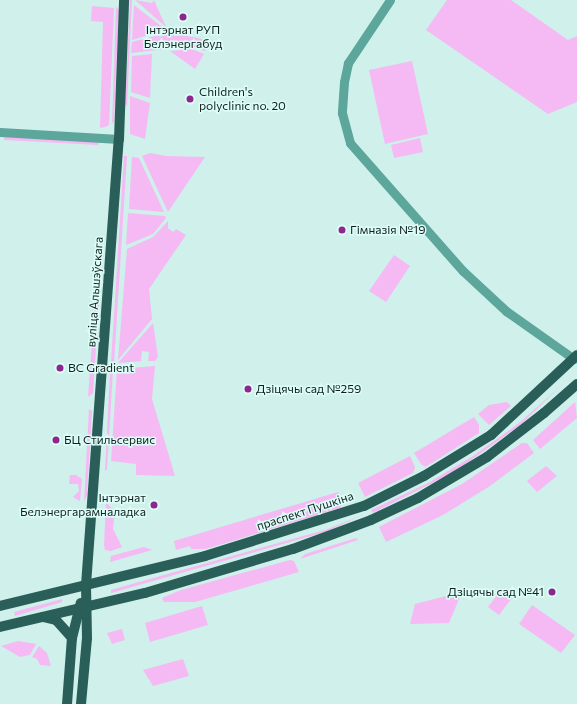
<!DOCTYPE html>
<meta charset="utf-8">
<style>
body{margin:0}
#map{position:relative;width:577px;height:704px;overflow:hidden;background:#cff0eb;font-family:Commissioner,sans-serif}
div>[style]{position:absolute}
.green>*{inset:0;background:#f5baf3}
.minor>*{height:9px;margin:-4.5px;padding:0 4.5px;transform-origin:4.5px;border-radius:4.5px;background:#5ca69c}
.major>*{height:10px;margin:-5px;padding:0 5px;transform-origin:5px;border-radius:5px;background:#2a5e58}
.dots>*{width:11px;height:11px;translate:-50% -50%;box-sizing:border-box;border:2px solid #dcfdf8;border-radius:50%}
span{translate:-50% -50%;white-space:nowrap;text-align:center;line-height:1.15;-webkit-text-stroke:3px #dcfdf8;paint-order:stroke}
.poi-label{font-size:12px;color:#121f1d}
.left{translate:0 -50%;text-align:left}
.right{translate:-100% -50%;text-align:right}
.street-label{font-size:12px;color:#121f1d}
</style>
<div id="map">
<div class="green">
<div style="clip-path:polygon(130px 0,132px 0,127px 106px,125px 105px)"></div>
<div style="clip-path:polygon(135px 0,152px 3px,154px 0,166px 27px)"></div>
<div style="clip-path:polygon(447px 0,511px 0,568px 40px,577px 36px,577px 102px,548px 114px,426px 30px)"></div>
<div style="clip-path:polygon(134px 5px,166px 30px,132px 40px)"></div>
<div style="clip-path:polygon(92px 6px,114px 8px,109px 125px,105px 127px,100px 128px,103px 22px,91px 21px)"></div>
<div style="clip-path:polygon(116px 7px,119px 10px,114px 121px,112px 124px)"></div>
<div style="clip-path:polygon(168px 32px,211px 41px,205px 51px,191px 46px,131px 53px,132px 42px,159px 35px,160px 37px)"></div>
<div style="clip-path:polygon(192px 49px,204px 54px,195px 69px,170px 51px)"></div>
<div style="clip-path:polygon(152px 54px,150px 98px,131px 92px,132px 56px)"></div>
<div style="clip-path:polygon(412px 61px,428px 134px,385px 144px,369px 70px)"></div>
<div style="clip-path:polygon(130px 96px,150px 103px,145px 139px,130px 134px)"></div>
<div style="clip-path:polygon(4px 137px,99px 142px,98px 145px,4px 140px)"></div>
<div style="clip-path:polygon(420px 138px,423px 152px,394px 158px,391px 145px)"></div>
<div style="clip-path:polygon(150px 153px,166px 156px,205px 157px,168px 212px,142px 156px)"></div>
<div style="clip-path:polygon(124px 156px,127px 156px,114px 364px,111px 362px)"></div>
<div style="clip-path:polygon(132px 157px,139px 158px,164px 212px,129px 209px)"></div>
<div style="clip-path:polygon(128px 213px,165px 216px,166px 218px,153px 234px,126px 245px)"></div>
<div style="clip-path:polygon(168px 221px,168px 228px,173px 232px,176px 229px,186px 235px,149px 289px,152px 319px,118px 360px,127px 249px,153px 237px)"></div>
<div style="clip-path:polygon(394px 255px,410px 266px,386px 302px,369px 291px)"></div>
<div style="clip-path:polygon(96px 289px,100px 289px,93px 393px,88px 397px)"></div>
<div style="clip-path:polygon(153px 323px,158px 357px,155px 361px,148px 361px,149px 352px,142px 351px,141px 361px,118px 363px)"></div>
<div style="clip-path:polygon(155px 366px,152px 399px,175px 476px,136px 475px,136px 464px,111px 461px,117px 369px)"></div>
<div style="clip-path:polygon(113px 371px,107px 469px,105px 471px,110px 373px)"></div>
<div style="clip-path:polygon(562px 385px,519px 426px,474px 458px,452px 473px,373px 513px,371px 510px,428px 483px,473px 456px,519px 423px)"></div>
<div style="clip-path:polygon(507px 402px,511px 406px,489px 425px,478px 414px,489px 405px)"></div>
<div style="clip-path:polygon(575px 402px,577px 418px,540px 449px,533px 440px)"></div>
<div style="clip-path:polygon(89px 409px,92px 411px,87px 495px,84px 502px)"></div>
<div style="clip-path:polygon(474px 417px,479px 425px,479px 433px,432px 463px,425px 467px,421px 464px,414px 453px)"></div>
<div style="clip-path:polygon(522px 443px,527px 443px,534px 453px,490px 486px,443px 515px,386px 542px,379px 527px,462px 484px)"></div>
<div style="clip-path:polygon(410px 456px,415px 467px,413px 473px,365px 497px,358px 483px)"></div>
<div style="clip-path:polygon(546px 466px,557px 476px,537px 492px,527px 481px)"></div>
<div style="clip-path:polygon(70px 475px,76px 475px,82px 479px,80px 501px,73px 497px,79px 491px,78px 484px,69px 484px)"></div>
<div style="clip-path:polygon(338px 492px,343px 503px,340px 508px,206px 549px,191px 549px,190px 546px,176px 550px,174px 541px)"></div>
<div style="clip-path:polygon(106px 502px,115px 512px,113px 529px,122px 547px,111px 551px,105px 550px,104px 545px)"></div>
<div style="clip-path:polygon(365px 514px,325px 532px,111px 593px,111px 590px,139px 582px,325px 530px)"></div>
<div style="clip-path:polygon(356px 538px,358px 540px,300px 559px,305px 554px)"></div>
<div style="clip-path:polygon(144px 547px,152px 550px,110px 562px,111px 556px)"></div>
<div style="clip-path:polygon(290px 560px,294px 561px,299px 572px,195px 602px,164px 602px,162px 598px,181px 590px)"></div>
<div style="clip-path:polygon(501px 590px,512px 598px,499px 615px,488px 607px)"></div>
<div style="clip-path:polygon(462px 592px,449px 623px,410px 624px,415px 604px)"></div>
<div style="clip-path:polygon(62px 599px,62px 602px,15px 616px,14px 612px)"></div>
<div style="clip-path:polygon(532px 605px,575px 635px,561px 653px,519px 624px)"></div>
<div style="clip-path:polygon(202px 606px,208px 625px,150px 642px,145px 623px)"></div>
<div style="clip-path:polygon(122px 629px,125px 640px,112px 644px,107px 633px)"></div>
<div style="clip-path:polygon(18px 641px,36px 644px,30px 655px,20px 657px,1px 646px)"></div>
<div style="clip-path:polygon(39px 646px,47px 653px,51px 666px,40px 665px,37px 659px,32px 657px)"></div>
<div style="clip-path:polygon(183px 659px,189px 676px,153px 686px,143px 670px)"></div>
</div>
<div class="minor">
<div style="left:390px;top:0;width:76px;rotate:123.7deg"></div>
<div style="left:348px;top:63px;width:19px;rotate:102deg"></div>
<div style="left:344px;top:82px;width:31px;rotate:94deg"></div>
<div style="left:342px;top:113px;width:31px;rotate:75deg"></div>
<div style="left:350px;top:143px;width:171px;rotate:48.6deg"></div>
<div style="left:463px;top:271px;width:59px;rotate:42.9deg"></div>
<div style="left:506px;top:311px;width:83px;rotate:35.2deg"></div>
<div style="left:0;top:132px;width:119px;rotate:3.4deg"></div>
</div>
<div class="major">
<div style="left:0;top:606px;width:211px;rotate:-13.7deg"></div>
<div style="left:205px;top:556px;width:167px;rotate:-17.5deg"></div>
<div style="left:364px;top:506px;width:67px;rotate:-26.6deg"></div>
<div style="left:424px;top:476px;width:79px;rotate:-31.5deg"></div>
<div style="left:491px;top:435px;width:117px;rotate:-42.9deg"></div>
<div style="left:43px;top:617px;width:13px;rotate:13deg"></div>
<div style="left:56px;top:620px;width:24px;rotate:48deg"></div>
<div style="left:0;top:627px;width:149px;rotate:-13.2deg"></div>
<div style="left:145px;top:593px;width:154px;rotate:-16.6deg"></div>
<div style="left:293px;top:549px;width:83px;rotate:-20.4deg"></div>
<div style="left:371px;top:520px;width:52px;rotate:-25.1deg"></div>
<div style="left:418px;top:498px;width:80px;rotate:-30.7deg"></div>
<div style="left:487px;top:457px;width:72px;rotate:-37.7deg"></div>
<div style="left:544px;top:413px;width:44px;rotate:-41.3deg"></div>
<div style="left:67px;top:704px;width:66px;rotate:-85.7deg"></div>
<div style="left:72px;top:638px;width:36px;rotate:-76deg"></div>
<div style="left:81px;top:704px;width:66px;rotate:-84.8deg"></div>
<div style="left:87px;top:638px;width:53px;rotate:-91.1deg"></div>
<div style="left:86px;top:585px;width:447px;rotate:-85.8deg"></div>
<div style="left:119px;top:139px;width:139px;rotate:-87.9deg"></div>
</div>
<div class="dots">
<div style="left:183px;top:17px;background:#8d278d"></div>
<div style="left:190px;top:99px;background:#8d278d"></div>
<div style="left:342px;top:230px;background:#8d278d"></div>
<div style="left:60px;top:368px;background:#8d278d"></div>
<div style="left:248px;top:389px;background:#8d278d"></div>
<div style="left:56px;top:440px;background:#8d278d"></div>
<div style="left:154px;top:505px;background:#8d278d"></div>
<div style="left:552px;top:592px;background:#8d278d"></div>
</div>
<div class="poi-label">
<span style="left:183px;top:37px">Інтэрнат РУП<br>Белэнергабуд</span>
<span class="left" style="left:199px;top:99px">Children's<br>polyclinic no. 20</span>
<span class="left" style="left:350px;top:230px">Гімназія №19</span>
<span class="left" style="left:68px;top:368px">BC Gradient</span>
<span class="left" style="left:256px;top:389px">Дзіцячы сад №259</span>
<span class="left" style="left:64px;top:440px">БЦ Стильсервис</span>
<span class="right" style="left:146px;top:505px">Інтэрнат<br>Белэнергарамналадка</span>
<span class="right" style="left:544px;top:592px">Дзіцячы сад №41</span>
</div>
<div class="street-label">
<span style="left:95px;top:292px;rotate:-86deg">вуліца Альшэўскага</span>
<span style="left:305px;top:511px;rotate:-18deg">праспект Пушкіна</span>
</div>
</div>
